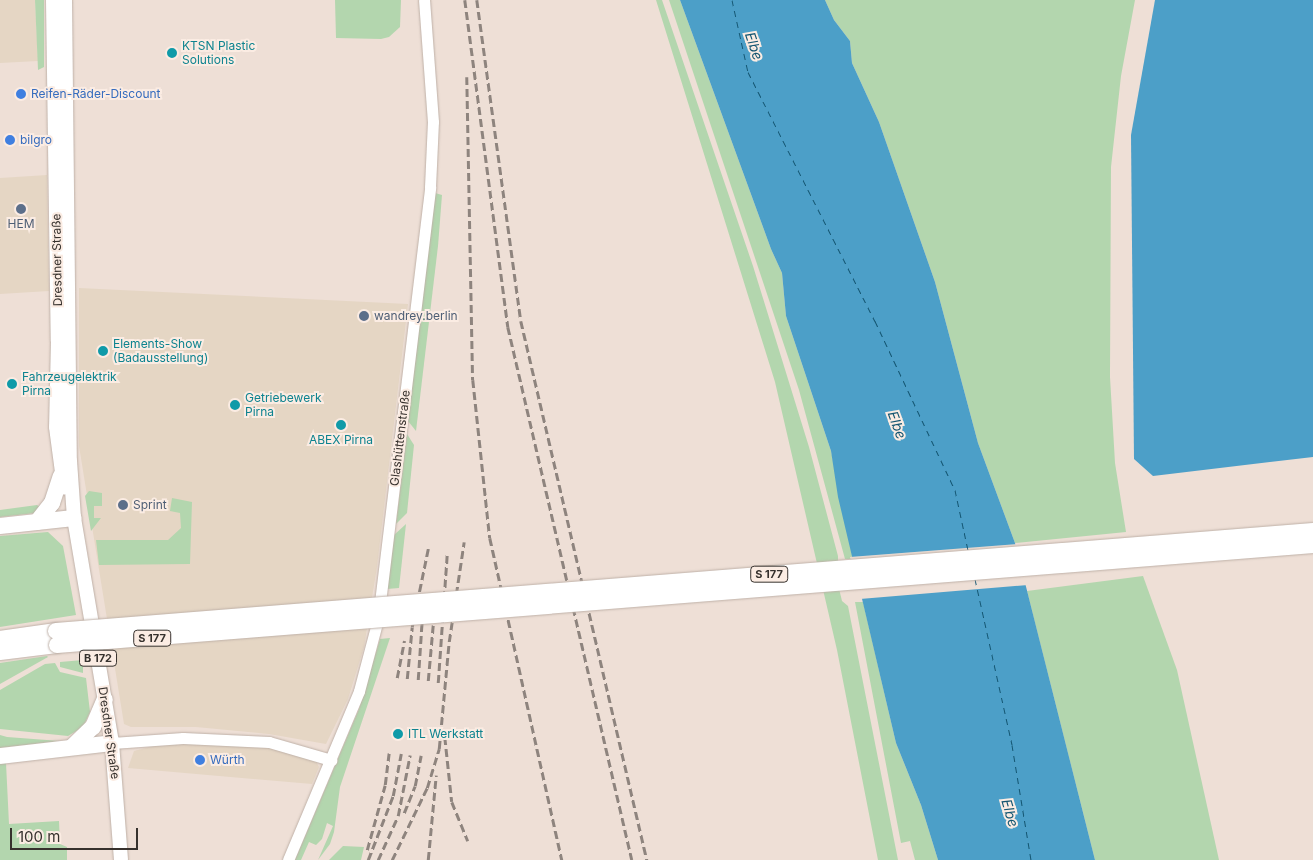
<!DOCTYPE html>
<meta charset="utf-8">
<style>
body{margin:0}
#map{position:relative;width:1313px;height:860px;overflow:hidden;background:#eedfd6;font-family:Inter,sans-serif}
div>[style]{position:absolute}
.commercial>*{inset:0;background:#e5d6c4}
.green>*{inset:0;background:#b3d6ae}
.water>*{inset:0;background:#4c9fc8}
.pier>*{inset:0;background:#eedfd6}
.ferry>*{height:1px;margin-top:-0.5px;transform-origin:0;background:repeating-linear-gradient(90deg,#135571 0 6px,transparent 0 11px)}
.roads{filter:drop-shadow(0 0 1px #bfb1a8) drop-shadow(0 0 1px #bfb1a8)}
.minor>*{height:11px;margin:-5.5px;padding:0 5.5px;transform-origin:5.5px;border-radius:5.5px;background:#fff}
.major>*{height:14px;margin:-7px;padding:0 7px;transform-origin:7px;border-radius:7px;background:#fff}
.highway>*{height:16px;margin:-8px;padding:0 8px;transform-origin:8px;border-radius:8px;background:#fff}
.rail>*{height:2.5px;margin-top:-1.25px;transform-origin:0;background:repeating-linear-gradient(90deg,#8e847e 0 8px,transparent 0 12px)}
.bridges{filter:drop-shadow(0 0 1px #bfb1a8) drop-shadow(0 0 1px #bfb1a8)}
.highway-bridge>*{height:16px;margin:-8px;padding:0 8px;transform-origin:8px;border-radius:8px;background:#fff}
.dots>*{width:14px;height:14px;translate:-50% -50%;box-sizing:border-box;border:2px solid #fbece3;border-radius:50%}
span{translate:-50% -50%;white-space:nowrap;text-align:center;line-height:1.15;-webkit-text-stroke:4px #fbece3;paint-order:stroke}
.shield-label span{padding:1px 4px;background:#fbece3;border:1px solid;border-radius:4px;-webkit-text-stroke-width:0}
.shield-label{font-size:11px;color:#36312d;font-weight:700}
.culture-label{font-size:12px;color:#0d838f}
.left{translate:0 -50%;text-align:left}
.shop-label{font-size:12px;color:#366cbe}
.service-label{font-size:12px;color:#4e5e75}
.street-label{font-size:12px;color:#36312d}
.water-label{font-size:14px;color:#135571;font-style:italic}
.scale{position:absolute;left:10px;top:828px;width:128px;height:22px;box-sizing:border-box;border:2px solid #36312d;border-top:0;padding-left:6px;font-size:15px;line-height:18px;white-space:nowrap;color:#36312d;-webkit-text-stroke:4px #fbece3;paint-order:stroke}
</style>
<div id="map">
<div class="commercial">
<div style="clip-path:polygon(0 0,35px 0,38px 61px,0 63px)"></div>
<div style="clip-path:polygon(47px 175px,49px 291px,0 294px,0 178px)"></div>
<div style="clip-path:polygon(79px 288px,408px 304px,377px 567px,364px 647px,348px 699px,326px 744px,269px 734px,196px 727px,131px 727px,124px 724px,79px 446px)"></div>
<div style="clip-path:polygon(164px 743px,269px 746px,316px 761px,319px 767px,312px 784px,128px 768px,134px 751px)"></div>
</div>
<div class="green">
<div style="clip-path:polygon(35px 0,44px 0,44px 67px,38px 70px)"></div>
<div style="clip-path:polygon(335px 0,401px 0,400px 27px,389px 37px,381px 39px,336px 38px)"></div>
<div style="clip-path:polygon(656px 0,662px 0,753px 266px,809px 447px,838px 556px,838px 561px,833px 564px,842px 601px,848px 606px,898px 860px,878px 860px,837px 650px,775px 382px)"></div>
<div style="clip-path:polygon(669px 0,680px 0,771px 249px,782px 273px,786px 316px,831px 451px,853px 559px,845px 559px,799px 390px)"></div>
<div style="clip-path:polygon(825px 0,1135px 0,1121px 76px,1111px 167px,1110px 377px,1115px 463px,1126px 532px,1015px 543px,978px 443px,935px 282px,879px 122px,852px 63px,850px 41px,834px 20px)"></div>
<div style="clip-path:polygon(435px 193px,442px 195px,438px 246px,416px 431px,408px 421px)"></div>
<div style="clip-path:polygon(407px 434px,414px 445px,407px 513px,396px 524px)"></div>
<div style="clip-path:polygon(89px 491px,102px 493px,102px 506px,94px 506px,94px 518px,101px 518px,91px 531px,85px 496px)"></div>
<div style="clip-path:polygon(172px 498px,192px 502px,190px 564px,99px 565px,96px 540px,168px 540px,181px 528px,180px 513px,170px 511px)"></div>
<div style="clip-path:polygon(37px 505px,40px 507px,35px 513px,0 517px,0 510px)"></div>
<div style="clip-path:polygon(406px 524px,399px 588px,387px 589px,394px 535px)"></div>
<div style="clip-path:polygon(48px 532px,63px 546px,76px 615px,0 627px,0 536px)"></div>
<div style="clip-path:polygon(1143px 576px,1177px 670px,1219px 860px,1095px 860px,1027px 591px)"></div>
<div style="clip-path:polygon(855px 602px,863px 602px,896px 743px,921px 805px,938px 860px,915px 860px,910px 841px,901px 843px)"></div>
<div style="clip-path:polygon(390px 638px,340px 787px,334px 832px,330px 844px,318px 860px,333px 826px,327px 823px,322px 839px,316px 845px,309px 842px,301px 860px,295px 860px,359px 709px,380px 639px)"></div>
<div style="clip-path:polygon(47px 656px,48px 657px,0 684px,0 663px)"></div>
<div style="clip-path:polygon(83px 660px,83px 673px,60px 667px,60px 662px)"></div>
<div style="clip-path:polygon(55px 663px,60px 672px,86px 678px,90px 712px,83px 727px,68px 736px,0 729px,0 690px,45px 664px)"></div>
<div style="clip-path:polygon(0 735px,7px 737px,60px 741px,0 748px)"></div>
<div style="clip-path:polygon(0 763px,6px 763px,9px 824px,59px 821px,60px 844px,67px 847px,67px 860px,0 860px)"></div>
<div style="clip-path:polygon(343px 846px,364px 847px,361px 860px,329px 860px)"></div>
</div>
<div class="water">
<div style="clip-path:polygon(680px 0,825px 0,834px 20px,850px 41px,852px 63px,879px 122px,935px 282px,978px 443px,1015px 543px,1095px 860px,938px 860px,921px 805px,896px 743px,838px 497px,831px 451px,786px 316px,782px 273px,771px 249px)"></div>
<div style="clip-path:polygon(1155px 0,1313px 0,1313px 457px,1153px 476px,1134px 459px,1131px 135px)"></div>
</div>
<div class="pier">
<div style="clip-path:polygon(1018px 544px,1028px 585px,860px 599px,850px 557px)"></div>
</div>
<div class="ferry">
<div style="left:732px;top:0;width:74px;rotate:77.5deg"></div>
<div style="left:748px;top:72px;width:280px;rotate:63deg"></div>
<div style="left:875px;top:321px;width:187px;rotate:64.7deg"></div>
<div style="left:955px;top:490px;width:61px;rotate:77.8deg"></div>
<div style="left:975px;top:579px;width:170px;rotate:77.4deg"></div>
<div style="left:1012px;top:745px;width:117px;rotate:80.6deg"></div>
</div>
<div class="roads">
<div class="minor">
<div style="left:112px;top:743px;width:71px;rotate:-4deg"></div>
<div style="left:183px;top:738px;width:86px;rotate:2.7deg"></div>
<div style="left:269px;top:742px;width:65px;rotate:16.2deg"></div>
<div style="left:288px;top:860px;width:183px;rotate:-67.2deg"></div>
<div style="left:359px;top:691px;width:74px;rotate:-75.2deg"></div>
<div style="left:378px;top:619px;width:435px;rotate:-83.1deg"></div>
<div style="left:430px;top:187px;width:65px;rotate:-87.4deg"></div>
<div style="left:433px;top:122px;width:122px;rotate:-94.2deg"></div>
</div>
<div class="major">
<div style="left:53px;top:0;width:341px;rotate:89.2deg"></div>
<div style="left:58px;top:341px;width:86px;rotate:91.3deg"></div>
<div style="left:56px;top:427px;width:61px;rotate:82.4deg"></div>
<div style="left:65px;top:0;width:461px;rotate:89.4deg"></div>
<div style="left:70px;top:461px;width:57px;rotate:86deg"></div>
<div style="left:74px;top:518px;width:228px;rotate:80.4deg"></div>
<div style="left:112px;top:743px;width:117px;rotate:85.6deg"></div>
</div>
<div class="highway">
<div style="left:37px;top:522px;width:24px;rotate:-52deg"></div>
<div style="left:52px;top:503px;width:28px;rotate:-72deg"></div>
<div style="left:0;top:526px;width:74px;rotate:-6.2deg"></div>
<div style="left:0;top:639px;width:57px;rotate:-8.1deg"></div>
<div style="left:0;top:652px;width:57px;rotate:-7deg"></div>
<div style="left:73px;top:746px;width:28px;rotate:-44deg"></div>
<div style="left:93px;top:727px;width:30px;rotate:-67deg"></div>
<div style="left:0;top:756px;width:113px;rotate:-6.6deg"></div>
</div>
</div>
<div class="rail">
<div style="left:465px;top:0;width:330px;rotate:82.5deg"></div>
<div style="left:508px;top:327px;width:547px;rotate:76.9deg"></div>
<div style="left:477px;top:0;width:324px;rotate:82.2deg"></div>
<div style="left:521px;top:321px;width:554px;rotate:76.84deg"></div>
<div style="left:467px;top:77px;width:303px;rotate:88.9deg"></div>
<div style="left:473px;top:380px;width:159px;rotate:83.9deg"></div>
<div style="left:490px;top:538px;width:330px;rotate:77.4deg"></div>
<div style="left:397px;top:678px;width:38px;rotate:-79deg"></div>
<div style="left:407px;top:679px;width:52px;rotate:-84.5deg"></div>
<div style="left:412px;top:627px;width:80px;rotate:-78.4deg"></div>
<div style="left:418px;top:680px;width:76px;rotate:-86.2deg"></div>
<div style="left:428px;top:681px;width:56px;rotate:-84.9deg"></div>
<div style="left:438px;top:683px;width:130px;rotate:-86deg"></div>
<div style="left:445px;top:737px;width:65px;rotate:83.9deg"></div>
<div style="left:452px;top:802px;width:42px;rotate:67.7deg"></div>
<div style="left:404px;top:813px;width:29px;rotate:-68deg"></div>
<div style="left:415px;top:786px;width:31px;rotate:-79deg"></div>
<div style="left:367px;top:850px;width:67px;rotate:-74.5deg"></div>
<div style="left:385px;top:785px;width:32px;rotate:-83deg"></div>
<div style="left:368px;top:860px;width:69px;rotate:-68.7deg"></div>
<div style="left:393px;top:796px;width:43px;rotate:-79.2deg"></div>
<div style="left:378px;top:860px;width:48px;rotate:-65.6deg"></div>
<div style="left:398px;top:816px;width:62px;rotate:-78.9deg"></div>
<div style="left:392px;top:860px;width:80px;rotate:-64.1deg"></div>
<div style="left:427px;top:788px;width:41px;rotate:-72.9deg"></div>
<div style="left:439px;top:749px;width:107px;rotate:-84.7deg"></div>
<div style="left:449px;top:642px;width:101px;rotate:-81.5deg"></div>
<div style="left:428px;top:860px;width:85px;rotate:-84.6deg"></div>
</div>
<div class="bridges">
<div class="highway-bridge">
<div style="left:56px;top:631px;width:1261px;rotate:-4.55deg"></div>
<div style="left:57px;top:645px;width:1260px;rotate:-4.55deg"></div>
</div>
</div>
<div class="dots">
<div style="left:172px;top:53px;background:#0f9aa8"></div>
<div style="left:21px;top:94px;background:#3f7fe0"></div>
<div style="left:10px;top:140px;background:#3f7fe0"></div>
<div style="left:21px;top:209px;background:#5c6f8a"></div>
<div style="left:364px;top:316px;background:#5c6f8a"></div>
<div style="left:103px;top:351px;background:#0f9aa8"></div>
<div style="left:12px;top:384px;background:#0f9aa8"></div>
<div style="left:235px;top:405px;background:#0f9aa8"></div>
<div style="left:341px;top:425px;background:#0f9aa8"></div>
<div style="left:123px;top:505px;background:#5c6f8a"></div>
<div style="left:398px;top:734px;background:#0f9aa8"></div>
<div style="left:200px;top:760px;background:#3f7fe0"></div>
</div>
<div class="shield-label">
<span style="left:769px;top:574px">S 177</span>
<span style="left:152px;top:638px">S 177</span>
<span style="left:98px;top:658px">B 172</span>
</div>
<div class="culture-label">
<span class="left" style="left:182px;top:53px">KTSN Plastic<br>Solutions</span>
<span class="left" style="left:113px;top:351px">Elements-Show<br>(Badausstellung)</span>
<span class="left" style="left:22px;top:384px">Fahrzeugelektrik<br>Pirna</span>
<span class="left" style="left:245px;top:405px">Getriebewerk<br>Pirna</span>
<span style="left:341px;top:440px">ABEX Pirna</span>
<span class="left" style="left:408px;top:734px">ITL Werkstatt</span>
</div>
<div class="shop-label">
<span class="left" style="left:31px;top:94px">Reifen-Räder-Discount</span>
<span class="left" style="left:20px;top:140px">bilgro</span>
<span class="left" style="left:210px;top:760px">Würth</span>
</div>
<div class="service-label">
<span style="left:21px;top:224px">HEM</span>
<span class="left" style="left:374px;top:316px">wandrey.berlin</span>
<span class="left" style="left:133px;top:505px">Sprint</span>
</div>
<div class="street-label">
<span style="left:57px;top:260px;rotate:-91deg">Dresdner Straße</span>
<span style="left:400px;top:438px;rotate:-83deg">Glashüttenstraße</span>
<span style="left:109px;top:733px;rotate:82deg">Dresdner Straße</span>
</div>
<div class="water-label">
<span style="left:754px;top:46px;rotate:71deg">Elbe</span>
<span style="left:897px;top:425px;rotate:70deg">Elbe</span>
<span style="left:1010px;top:813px;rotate:74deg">Elbe</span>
</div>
<div class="scale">100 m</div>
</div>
